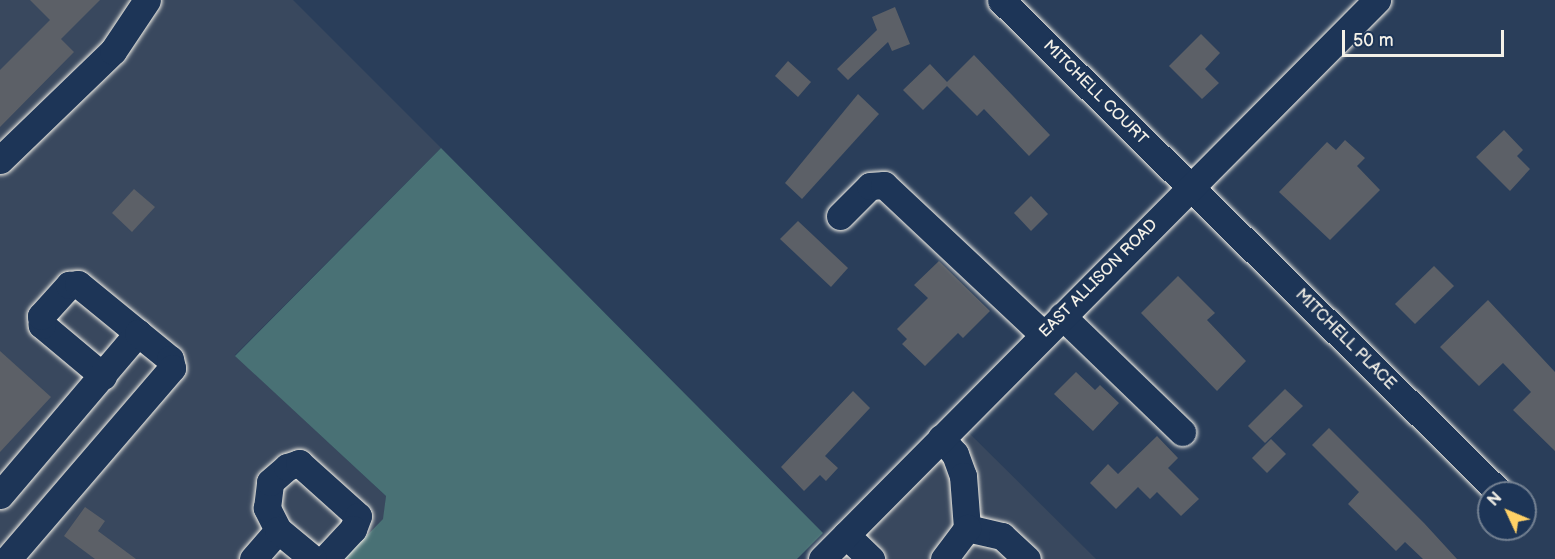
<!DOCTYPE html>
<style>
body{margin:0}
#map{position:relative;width:1555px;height:559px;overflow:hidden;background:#2a3e5a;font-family:"Balsamiq Sans",sans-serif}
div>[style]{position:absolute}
.built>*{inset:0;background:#39485e}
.green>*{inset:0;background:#497175}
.building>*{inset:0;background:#5c6067}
.roads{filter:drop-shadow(0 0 2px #f4f1e8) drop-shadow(0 0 2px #f4f1e8)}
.minor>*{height:27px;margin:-13.5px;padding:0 13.5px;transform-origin:13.5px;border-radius:13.5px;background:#1d3557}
span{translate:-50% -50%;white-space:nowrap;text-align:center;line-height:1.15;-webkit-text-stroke:4.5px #1d3557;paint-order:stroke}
.street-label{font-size:16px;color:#f4f1e8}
.north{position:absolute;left:1477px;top:481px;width:60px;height:60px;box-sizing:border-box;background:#1d3557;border:2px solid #738091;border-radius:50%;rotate:314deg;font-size:16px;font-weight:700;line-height:24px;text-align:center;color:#f4f1e8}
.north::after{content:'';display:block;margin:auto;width:21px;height:27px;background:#ffd166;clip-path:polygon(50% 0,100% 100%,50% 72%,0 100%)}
.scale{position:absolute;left:1342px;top:30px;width:162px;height:27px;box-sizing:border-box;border:3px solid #f4f1e8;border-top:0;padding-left:8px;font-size:18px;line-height:21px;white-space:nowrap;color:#f4f1e8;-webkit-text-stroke:4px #1d3557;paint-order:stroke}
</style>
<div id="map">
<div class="built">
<div style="clip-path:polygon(0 0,293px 0,441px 148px,235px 355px,386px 496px,384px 519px,344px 559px,0 559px)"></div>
<div style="clip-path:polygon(966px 430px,1096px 559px,839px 559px)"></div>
</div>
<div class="green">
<div style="clip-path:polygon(441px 148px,823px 533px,797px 559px,344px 559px,383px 519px,386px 496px,235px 356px)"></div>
</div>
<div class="building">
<div style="clip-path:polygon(30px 0,100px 0,61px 39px,74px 52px,0 127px,0 70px,50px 20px)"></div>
<div style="clip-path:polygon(895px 7px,910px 44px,892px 51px,888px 42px,848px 80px,837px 69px,877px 30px,872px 17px)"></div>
<div style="clip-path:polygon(1201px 34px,1220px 53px,1205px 69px,1219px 83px,1202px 99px,1169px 66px)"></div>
<div style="clip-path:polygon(974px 55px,1050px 135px,1029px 156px,984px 109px,977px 116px,947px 86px,923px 110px,903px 90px,930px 64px,947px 82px)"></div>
<div style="clip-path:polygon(788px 61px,811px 82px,798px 97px,775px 76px)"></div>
<div style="clip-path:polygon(858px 94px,879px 114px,802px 199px,785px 183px)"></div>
<div style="clip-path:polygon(1504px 130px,1523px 150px,1517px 156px,1530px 169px,1510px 191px,1476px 157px)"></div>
<div style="clip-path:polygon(1345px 140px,1365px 158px,1357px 166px,1380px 190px,1330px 240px,1279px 192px,1327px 142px,1336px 150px)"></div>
<div style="clip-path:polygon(134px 189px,155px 207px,132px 232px,112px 213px)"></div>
<div style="clip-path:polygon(1031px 196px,1048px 214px,1031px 231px,1014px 213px)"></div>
<div style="clip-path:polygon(798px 221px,848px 268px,831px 287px,780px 239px)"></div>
<div style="clip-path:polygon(939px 261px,990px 311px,963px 338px,958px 333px,925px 366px,902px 344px,907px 339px,897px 329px,928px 298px,914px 285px)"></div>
<div style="clip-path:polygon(1434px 266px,1454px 286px,1415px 324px,1395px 304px)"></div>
<div style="clip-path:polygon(1178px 276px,1215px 313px,1207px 320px,1246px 361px,1217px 391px,1141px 313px)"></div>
<div style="clip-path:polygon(1488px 300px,1555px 372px,1555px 451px,1513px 410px,1531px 392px,1503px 363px,1479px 386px,1440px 347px)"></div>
<div style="clip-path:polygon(0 351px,51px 397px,0 452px)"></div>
<div style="clip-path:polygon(1076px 372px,1095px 390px,1100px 385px,1119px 403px,1093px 431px,1054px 394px)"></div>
<div style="clip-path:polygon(1285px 389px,1303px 406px,1265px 443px,1248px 426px)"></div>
<div style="clip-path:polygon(853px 391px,870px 408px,825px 456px,838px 468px,826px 481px,820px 475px,804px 491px,781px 467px)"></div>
<div style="clip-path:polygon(1329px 428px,1424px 523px,1457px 559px,1423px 559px,1405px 542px,1396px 551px,1348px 504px,1359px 492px,1312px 445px)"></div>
<div style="clip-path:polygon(1157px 436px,1178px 458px,1168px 468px,1199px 499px,1181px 516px,1157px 492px,1150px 499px,1138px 487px,1116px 509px,1090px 483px,1108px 464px,1118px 474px)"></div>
<div style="clip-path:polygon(1271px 439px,1286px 454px,1267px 473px,1252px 458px)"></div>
<div style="clip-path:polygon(85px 507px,105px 521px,98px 531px,136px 559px,95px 559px,64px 536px)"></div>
</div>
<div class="roads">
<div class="minor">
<div style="left:1001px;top:0;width:701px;rotate:44.65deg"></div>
<div style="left:0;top:160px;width:157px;rotate:-44deg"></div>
<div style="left:113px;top:51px;width:61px;rotate:-56.3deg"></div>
<div style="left:840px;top:216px;width:42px;rotate:-45deg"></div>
<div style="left:870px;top:186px;width:14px;rotate:-4deg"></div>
<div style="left:884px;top:185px;width:219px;rotate:43.2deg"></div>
<div style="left:1062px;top:316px;width:167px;rotate:44deg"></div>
<div style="left:103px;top:376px;width:80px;rotate:-140.1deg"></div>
<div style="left:42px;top:325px;width:9px;rotate:-96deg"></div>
<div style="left:41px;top:316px;width:42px;rotate:-47.9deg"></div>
<div style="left:69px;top:285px;width:9px;rotate:-6deg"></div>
<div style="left:78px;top:284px;width:77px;rotate:39.2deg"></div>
<div style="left:941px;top:438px;width:21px;rotate:49deg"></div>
<div style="left:955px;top:454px;width:23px;rotate:70deg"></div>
<div style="left:963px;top:476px;width:52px;rotate:85.6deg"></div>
<div style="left:967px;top:528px;width:36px;rotate:13deg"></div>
<div style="left:1002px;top:536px;width:34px;rotate:43deg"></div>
<div style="left:0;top:495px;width:213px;rotate:-49.6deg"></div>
<div style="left:138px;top:333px;width:41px;rotate:39.1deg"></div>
<div style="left:170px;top:359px;width:9px;rotate:77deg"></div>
<div style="left:172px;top:368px;width:252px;rotate:130.7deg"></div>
<div style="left:278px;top:530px;width:25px;rotate:-117deg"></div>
<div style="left:267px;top:508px;width:26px;rotate:-83deg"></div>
<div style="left:270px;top:482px;width:23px;rotate:-41deg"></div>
<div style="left:287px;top:467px;width:13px;rotate:-18deg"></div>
<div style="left:299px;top:463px;width:79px;rotate:41.9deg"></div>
<div style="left:358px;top:516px;width:14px;rotate:111deg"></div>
<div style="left:353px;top:529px;width:41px;rotate:133deg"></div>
<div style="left:846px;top:535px;width:35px;rotate:44deg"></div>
<div style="left:253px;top:559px;width:38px;rotate:-49deg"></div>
<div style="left:278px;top:530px;width:45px;rotate:39.6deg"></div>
<div style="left:822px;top:559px;width:788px;rotate:-45.21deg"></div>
<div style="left:944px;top:559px;width:39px;rotate:-53deg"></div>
</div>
</div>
<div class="street-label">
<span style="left:1095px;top:93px;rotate:45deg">MITCHELL COURT</span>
<span style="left:1099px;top:279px;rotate:-45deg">EAST ALLISON ROAD</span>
<span style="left:1345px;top:340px;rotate:45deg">MITCHELL PLACE</span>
</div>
<div class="north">N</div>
<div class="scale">50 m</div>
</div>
